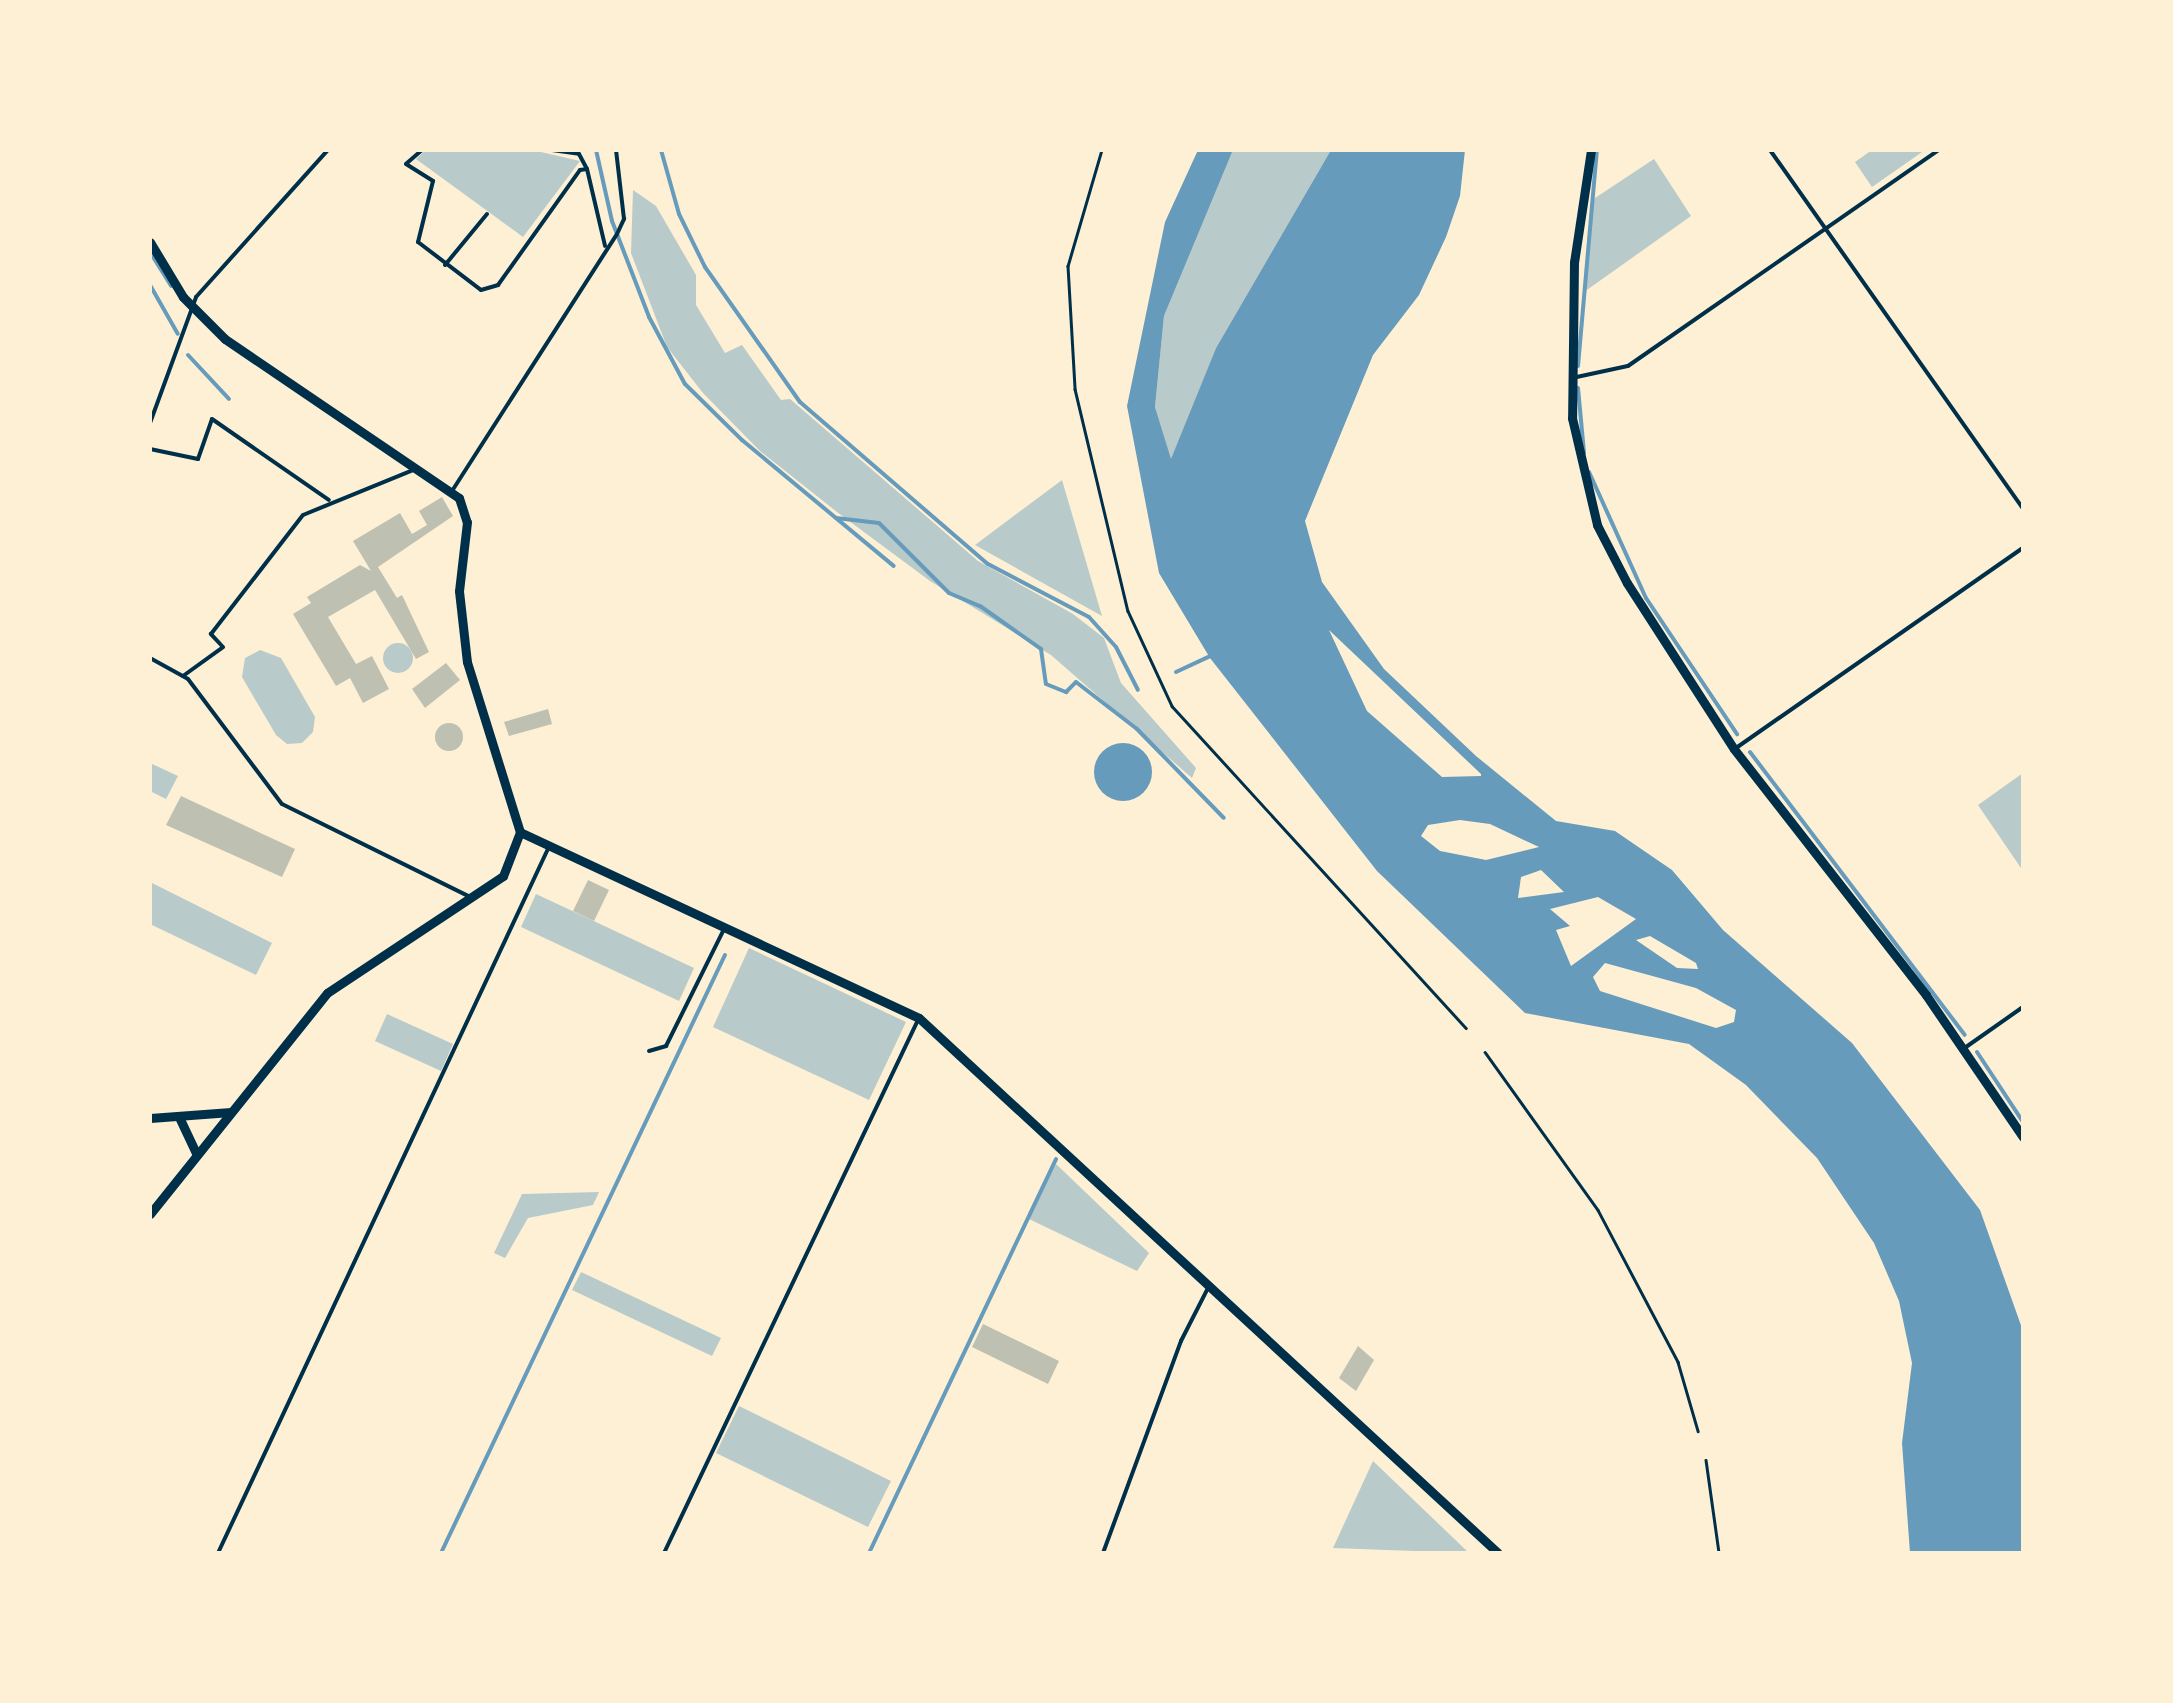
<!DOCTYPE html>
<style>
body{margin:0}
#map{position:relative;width:2173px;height:1703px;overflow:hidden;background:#fdf0d5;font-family:"Nunito Sans",sans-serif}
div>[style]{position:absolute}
.green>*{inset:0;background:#b9caca}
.round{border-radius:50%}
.water>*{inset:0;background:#669bbc}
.stream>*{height:4px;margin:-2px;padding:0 2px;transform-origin:2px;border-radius:2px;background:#669bbc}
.building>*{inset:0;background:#bec0b2}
.path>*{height:2.5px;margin:-1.25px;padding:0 1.25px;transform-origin:1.25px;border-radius:1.25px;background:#003049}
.service>*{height:4px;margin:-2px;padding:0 2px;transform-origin:2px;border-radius:2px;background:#003049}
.tertiary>*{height:9px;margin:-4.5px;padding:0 4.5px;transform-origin:4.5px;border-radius:4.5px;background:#003049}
span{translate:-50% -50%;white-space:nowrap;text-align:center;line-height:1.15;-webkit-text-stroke:8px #fdf0d5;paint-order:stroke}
.frame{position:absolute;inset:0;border:152px solid #fdf0d5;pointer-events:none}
</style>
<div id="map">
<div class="green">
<div style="clip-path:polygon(426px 150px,532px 150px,580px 161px,523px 237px,416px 159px)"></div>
<div style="clip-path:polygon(1233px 150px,1331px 150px,1216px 348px,1171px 461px,1155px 407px,1164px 316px)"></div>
<div style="clip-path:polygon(1872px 150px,1925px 150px,1872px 187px,1855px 162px)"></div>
<div style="clip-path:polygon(1654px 159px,1691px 216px,1584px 292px,1592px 200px)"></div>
<div style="clip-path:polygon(633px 190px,656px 206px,696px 275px,696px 305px,725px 353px,742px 345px,781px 400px,790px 399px,978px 561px,1073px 614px,1104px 638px,1121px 683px,1196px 768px,1192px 778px,1051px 655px,930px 581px,837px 512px,760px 451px,703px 393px,667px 347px,631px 253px)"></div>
<div style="clip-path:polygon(1062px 480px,1102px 616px,975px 545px)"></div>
<div class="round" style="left:383px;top:643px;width:30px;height:30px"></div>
<div style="clip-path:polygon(260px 650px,281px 658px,315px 717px,313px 732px,302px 743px,287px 744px,276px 735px,242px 677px,245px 658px)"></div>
<div style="clip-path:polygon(150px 763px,178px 776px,166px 799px,150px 791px)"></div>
<div style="clip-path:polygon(2023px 773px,2023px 871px,1978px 805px)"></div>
<div style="clip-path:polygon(150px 882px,272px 943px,256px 975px,150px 924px)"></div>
<div style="clip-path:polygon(536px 894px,694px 968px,679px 1001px,521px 927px)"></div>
<div style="clip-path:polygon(749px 948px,906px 1022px,869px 1100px,713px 1027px)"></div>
<div style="clip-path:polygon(387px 1014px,453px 1044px,441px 1071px,375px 1041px)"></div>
<div style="clip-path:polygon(1056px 1164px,1149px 1253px,1137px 1271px,1027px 1218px)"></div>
<div style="clip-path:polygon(599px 1192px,593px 1205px,528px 1218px,505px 1258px,494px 1253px,522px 1194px)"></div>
<div style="clip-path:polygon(581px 1272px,721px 1338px,712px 1356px,572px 1290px)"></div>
<div style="clip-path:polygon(739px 1406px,891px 1481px,868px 1527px,716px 1453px)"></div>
<div style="clip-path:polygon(1373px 1461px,1469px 1553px,1333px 1548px)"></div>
</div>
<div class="water">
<div style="clip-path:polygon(evenodd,1198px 150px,1233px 150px,1164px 316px,1155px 407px,1171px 459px,1216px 348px,1331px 150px,1465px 150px,1460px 196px,1446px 237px,1419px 295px,1373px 355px,1305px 521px,1322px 582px,1384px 669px,1476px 756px,1556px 821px,1615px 831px,1672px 870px,1723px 930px,1852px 1043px,1980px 1210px,2023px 1331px,2023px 1553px,1910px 1553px,1902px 1443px,1912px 1363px,1899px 1301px,1874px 1243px,1817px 1158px,1746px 1085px,1689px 1044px,1525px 1013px,1377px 871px,1210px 658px,1159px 573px,1127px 406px,1165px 222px,1198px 150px,1329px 630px,1481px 774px,1481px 776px,1442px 777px,1367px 711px,1329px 630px,1198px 150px,1460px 820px,1490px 824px,1539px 847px,1486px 860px,1440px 851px,1421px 836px,1428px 825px,1460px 820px,1198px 150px,1541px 870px,1564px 892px,1518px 898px,1521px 877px,1541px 870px,1198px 150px,1598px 897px,1636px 919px,1571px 966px,1556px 930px,1570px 926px,1550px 909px,1598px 897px,1198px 150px,1650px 936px,1696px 963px,1698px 969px,1677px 968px,1636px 940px,1650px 936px,1198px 150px,1605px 963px,1696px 988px,1736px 1010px,1734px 1022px,1716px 1028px,1600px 991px,1593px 977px,1605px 963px)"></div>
<div class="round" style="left:1094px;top:743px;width:58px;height:58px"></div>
</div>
<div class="stream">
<div style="left:596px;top:150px;width:73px;rotate:77.3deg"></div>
<div style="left:612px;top:221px;width:103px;rotate:68.9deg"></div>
<div style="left:649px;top:317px;width:76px;rotate:61.8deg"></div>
<div style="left:685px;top:384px;width:80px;rotate:44.5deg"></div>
<div style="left:742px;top:440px;width:197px;rotate:39.7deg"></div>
<div style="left:661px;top:150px;width:66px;rotate:74.3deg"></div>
<div style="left:679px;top:214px;width:59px;rotate:63.9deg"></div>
<div style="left:705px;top:267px;width:165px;rotate:54.9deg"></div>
<div style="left:800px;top:402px;width:248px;rotate:40.8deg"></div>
<div style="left:988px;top:564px;width:114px;rotate:27.7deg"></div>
<div style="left:1089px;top:617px;width:40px;rotate:48deg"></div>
<div style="left:1116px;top:647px;width:48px;rotate:62.9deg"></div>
<div style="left:150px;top:252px;width:40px;rotate:58deg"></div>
<div style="left:150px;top:285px;width:56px;rotate:60.3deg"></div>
<div style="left:188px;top:355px;width:60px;rotate:47deg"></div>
<div style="left:1578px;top:366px;width:217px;rotate:-85deg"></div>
<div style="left:1578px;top:388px;width:65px;rotate:84.7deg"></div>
<div style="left:1589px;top:472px;width:138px;rotate:65.7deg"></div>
<div style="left:1646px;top:598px;width:164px;rotate:56.2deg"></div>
<div style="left:836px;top:518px;width:43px;rotate:6.6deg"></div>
<div style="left:879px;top:523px;width:99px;rotate:45deg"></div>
<div style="left:949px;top:593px;width:34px;rotate:23deg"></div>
<div style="left:980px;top:606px;width:75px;rotate:35.2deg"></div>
<div style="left:1041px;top:649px;width:35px;rotate:82deg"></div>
<div style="left:1046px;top:684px;width:22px;rotate:22deg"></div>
<div style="left:1066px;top:692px;width:14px;rotate:-45deg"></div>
<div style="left:1076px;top:682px;width:77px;rotate:37.6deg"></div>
<div style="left:1137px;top:729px;width:124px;rotate:45.7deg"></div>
<div style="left:1176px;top:672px;width:40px;rotate:-25deg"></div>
<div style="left:1750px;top:752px;width:355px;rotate:52.8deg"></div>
<div style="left:1977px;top:1052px;width:84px;rotate:56.7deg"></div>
<div style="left:441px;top:1553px;width:662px;rotate:-64.6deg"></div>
<div style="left:869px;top:1553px;width:436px;rotate:-64.6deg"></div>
</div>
<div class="building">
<div style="clip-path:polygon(442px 497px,453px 516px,378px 567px,397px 598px,402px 595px,429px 652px,416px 659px,375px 590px,328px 617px,356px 664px,372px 656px,389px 689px,363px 703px,350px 678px,336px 686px,293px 614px,311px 603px,307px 597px,360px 565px,371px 571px,353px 541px,400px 513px,412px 534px,427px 525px,419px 511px)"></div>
<div style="clip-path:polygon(446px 663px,460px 680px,425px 708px,412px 689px)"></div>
<div style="clip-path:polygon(548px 709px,552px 724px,509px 736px,504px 722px)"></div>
<div class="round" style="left:435px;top:723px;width:28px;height:28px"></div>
<div style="clip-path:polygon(181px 796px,295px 849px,282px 877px,166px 825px)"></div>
<div style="clip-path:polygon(588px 880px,609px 890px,594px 921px,573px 911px)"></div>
<div style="clip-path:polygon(983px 1324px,1059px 1361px,1048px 1384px,972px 1347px)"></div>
<div style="clip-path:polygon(1358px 1346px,1374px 1360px,1356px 1391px,1339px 1378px)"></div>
</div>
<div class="path">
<div style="left:1102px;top:150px;width:121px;rotate:106.3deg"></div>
<div style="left:1068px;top:266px;width:123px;rotate:86.7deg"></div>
<div style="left:1075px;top:389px;width:228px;rotate:76.6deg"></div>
<div style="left:1128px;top:611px;width:105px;rotate:65.1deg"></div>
<div style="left:1172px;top:706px;width:436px;rotate:47.6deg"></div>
<div style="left:1485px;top:1052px;width:194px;rotate:54.4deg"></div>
<div style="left:1598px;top:1210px;width:172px;rotate:62.2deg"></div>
<div style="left:1678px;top:1362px;width:72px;rotate:73.8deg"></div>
<div style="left:1706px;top:1460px;width:94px;rotate:82deg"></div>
</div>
<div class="service">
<div style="left:422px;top:150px;width:21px;rotate:139deg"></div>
<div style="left:406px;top:164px;width:32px;rotate:32deg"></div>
<div style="left:433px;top:181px;width:63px;rotate:103.8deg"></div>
<div style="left:418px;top:242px;width:79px;rotate:37.3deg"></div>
<div style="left:481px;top:290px;width:18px;rotate:-16deg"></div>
<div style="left:498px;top:285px;width:141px;rotate:-54.5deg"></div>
<div style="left:580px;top:170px;width:7px;rotate:-8deg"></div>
<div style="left:587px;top:169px;width:79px;rotate:76.8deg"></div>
<div style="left:552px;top:150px;width:27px;rotate:8deg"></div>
<div style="left:579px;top:154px;width:17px;rotate:62deg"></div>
<div style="left:1770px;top:150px;width:438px;rotate:54.8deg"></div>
<div style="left:445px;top:265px;width:66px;rotate:-50.5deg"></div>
<div style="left:1572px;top:378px;width:57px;rotate:-12.1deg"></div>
<div style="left:1628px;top:366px;width:379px;rotate:-34.8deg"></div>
<div style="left:150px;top:423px;width:134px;rotate:-69.9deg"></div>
<div style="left:196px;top:297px;width:198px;rotate:-48.1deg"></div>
<div style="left:150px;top:449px;width:49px;rotate:11.8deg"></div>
<div style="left:198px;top:459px;width:42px;rotate:-70.7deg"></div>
<div style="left:212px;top:419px;width:142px;rotate:34.7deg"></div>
<div style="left:452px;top:491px;width:305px;rotate:-57.3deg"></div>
<div style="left:617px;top:234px;width:17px;rotate:-65deg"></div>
<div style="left:624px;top:219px;width:69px;rotate:-96.6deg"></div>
<div style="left:150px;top:658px;width:43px;rotate:28.9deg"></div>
<div style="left:188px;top:679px;width:156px;rotate:53.1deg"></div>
<div style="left:282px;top:804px;width:208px;rotate:26.3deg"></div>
<div style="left:183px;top:676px;width:49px;rotate:-35.9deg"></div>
<div style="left:223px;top:647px;width:18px;rotate:-133deg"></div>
<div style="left:211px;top:634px;width:150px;rotate:-52.3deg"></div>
<div style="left:303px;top:515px;width:122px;rotate:-22.2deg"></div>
<div style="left:1736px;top:748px;width:350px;rotate:-34.9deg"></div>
<div style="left:1966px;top:1047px;width:70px;rotate:-35.1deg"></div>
<div style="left:649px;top:1051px;width:18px;rotate:-16deg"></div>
<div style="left:666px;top:1046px;width:133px;rotate:-63.6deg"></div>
<div style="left:218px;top:1553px;width:778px;rotate:-64.89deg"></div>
<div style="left:664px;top:1553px;width:593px;rotate:-64.52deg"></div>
<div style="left:1103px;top:1553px;width:226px;rotate:-69.8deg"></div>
<div style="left:1181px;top:1341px;width:59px;rotate:-63deg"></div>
</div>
<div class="tertiary">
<div style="left:1591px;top:150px;width:113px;rotate:98.6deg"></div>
<div style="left:1574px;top:262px;width:156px;rotate:90.7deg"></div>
<div style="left:1572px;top:418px;width:110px;rotate:76.8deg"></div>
<div style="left:1597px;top:525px;width:65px;rotate:62.7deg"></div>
<div style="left:1627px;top:583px;width:197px;rotate:57.2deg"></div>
<div style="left:1734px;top:749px;width:312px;rotate:52deg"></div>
<div style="left:1926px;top:995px;width:172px;rotate:55.7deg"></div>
<div style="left:150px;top:242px;width:64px;rotate:59deg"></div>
<div style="left:183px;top:297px;width:59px;rotate:45deg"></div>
<div style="left:225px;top:339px;width:283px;rotate:34.2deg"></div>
<div style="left:459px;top:498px;width:25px;rotate:72deg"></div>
<div style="left:467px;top:522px;width:69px;rotate:96.6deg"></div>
<div style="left:459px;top:591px;width:71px;rotate:83.6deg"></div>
<div style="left:467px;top:662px;width:178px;rotate:72.7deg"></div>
<div style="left:520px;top:832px;width:47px;rotate:111.1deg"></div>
<div style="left:503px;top:876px;width:211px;rotate:146.4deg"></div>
<div style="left:327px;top:993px;width:283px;rotate:128.7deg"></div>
<div style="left:520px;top:832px;width:440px;rotate:25deg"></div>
<div style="left:919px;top:1018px;width:788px;rotate:42.74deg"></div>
<div style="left:179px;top:1117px;width:42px;rotate:64.7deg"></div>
<div style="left:150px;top:1118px;width:81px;rotate:-4.2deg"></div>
</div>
<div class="frame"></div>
</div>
